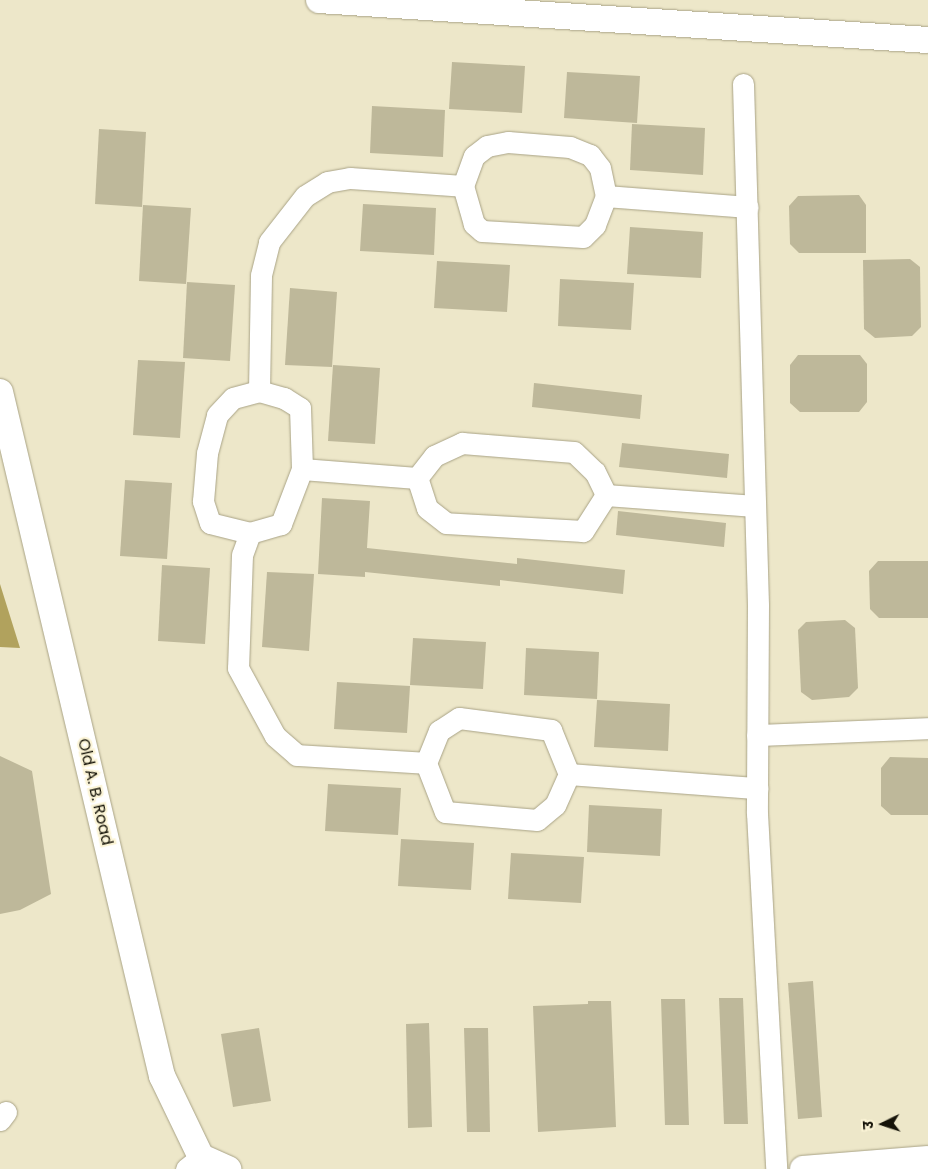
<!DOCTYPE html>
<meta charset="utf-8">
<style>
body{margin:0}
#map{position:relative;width:928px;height:1169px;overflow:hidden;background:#ede7c9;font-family:Poppins,"Noto Sans Devanagari",sans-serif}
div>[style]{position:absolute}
.forest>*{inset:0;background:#b1a25d}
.building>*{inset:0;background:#beb89a}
.roads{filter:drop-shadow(0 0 1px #a9a386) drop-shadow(0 0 1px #a9a386)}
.minor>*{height:21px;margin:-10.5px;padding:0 10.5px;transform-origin:10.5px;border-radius:10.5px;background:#fff}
.tertiary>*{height:26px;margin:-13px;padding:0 13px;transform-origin:13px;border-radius:13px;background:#fff}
span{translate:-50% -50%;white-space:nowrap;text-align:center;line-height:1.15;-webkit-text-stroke:4.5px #fbf4d6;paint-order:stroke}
.street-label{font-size:16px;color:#151308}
.north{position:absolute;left:858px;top:1099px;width:50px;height:50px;-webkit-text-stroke:4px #fbf4d6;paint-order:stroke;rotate:266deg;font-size:14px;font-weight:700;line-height:20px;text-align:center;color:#151308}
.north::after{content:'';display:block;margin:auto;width:18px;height:22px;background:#151308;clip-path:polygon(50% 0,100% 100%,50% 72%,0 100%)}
</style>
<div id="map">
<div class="forest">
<div style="clip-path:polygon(0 584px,20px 648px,0 647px)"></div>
</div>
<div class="building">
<div style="clip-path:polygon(452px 62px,525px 66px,522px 113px,449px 109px)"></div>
<div style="clip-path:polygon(567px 72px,640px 76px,637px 123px,564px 118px)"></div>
<div style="clip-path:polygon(372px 106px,445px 110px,443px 157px,370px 153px)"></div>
<div style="clip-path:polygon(632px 124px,705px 128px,703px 175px,630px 170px)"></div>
<div style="clip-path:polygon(99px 129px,146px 132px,142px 207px,95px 204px)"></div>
<div style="clip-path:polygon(859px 195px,866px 205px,866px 253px,799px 253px,790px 244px,789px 206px,798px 196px)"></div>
<div style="clip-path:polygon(363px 204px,436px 208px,434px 255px,360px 251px)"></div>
<div style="clip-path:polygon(143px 205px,191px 208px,186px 284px,139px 281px)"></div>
<div style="clip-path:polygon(630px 227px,703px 232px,701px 278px,627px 274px)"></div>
<div style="clip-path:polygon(910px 259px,920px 267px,921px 327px,912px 336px,875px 338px,864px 329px,863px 260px)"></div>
<div style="clip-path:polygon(437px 261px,510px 265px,507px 312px,434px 308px)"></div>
<div style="clip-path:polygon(560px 279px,634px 283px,631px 330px,558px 326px)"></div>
<div style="clip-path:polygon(187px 282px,235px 285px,230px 361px,183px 358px)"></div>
<div style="clip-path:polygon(290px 288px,337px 292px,332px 367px,285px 365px)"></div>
<div style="clip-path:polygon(798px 355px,860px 355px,867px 364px,867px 402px,859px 412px,800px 412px,790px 403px,790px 365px)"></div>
<div style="clip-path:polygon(138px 360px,185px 362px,180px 438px,133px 435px)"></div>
<div style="clip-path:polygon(333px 365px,380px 368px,375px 444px,328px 441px)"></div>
<div style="clip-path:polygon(534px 383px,642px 395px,640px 419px,532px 407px)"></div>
<div style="clip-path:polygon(622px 443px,729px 454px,727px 478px,619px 467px)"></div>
<div style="clip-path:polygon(125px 480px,172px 483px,167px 559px,120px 556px)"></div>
<div style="clip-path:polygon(322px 498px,370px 501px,367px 548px,517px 564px,517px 558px,625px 570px,623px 594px,500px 580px,500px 586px,365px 572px,365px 577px,318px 574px)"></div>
<div style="clip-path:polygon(618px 511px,726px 523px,724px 547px,616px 535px)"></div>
<div style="clip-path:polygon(878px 561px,928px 561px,928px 618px,879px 618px,870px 609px,869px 571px)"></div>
<div style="clip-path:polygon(162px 565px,210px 568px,205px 644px,158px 641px)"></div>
<div style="clip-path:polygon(267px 572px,314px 574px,309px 651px,262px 647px)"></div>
<div style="clip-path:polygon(845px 620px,855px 628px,858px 688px,849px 697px,812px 700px,801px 692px,798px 630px,806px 622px)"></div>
<div style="clip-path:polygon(413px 638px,486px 642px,483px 689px,410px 685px)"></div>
<div style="clip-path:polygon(526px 648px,599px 652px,597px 699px,524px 695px)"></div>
<div style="clip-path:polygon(337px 682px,410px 686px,407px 733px,334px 729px)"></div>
<div style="clip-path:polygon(597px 700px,670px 704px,668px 751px,594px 747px)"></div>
<div style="clip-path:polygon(0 756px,32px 771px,51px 894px,20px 910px,0 914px)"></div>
<div style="clip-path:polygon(890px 757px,928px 758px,928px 815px,891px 815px,881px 806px,881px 768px)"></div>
<div style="clip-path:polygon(328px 784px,401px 788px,398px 835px,325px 831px)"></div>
<div style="clip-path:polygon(589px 805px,662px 809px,660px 856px,587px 852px)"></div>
<div style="clip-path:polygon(401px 839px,474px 843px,471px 890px,398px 886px)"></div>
<div style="clip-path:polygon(511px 853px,584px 857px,581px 903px,508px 899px)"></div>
<div style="clip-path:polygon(813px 981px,822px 1117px,798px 1119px,788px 983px)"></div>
<div style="clip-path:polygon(719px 998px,743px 998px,748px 1124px,724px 1124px)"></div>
<div style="clip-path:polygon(661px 999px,685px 999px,689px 1125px,665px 1125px)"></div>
<div style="clip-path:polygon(588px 1001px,611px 1001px,616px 1127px,538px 1132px,533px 1006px,588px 1004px)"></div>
<div style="clip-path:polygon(429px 1023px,432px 1127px,408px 1128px,406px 1024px)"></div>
<div style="clip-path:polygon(259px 1028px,271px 1101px,233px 1107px,221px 1034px)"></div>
<div style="clip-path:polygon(464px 1028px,488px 1028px,490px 1132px,467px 1132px)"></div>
</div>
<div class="roads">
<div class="minor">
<div style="left:743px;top:84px;width:521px;rotate:88.35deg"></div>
<div style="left:758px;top:605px;width:208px;rotate:90.3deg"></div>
<div style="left:757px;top:813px;width:357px;rotate:86.9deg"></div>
<div style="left:508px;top:142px;width:62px;rotate:4.6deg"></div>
<div style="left:570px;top:147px;width:22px;rotate:22deg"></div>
<div style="left:590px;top:155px;width:16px;rotate:52deg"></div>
<div style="left:600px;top:168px;width:29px;rotate:78deg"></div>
<div style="left:606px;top:196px;width:31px;rotate:111deg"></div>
<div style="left:595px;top:225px;width:17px;rotate:135deg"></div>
<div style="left:583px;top:237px;width:101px;rotate:-176.6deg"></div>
<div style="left:482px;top:231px;width:11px;rotate:-139deg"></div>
<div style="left:474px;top:224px;width:40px;rotate:-106deg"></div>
<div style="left:463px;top:186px;width:32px;rotate:-70deg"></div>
<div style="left:474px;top:156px;width:16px;rotate:-38deg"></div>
<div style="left:487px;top:146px;width:21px;rotate:-11deg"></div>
<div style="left:606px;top:196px;width:142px;rotate:4.4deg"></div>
<div style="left:259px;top:391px;width:26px;rotate:16deg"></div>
<div style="left:284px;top:398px;width:19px;rotate:32deg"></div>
<div style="left:300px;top:408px;width:61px;rotate:88.1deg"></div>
<div style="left:302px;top:469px;width:59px;rotate:110.9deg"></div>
<div style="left:281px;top:524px;width:32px;rotate:164deg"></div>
<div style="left:250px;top:533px;width:41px;rotate:-166deg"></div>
<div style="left:210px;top:523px;width:23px;rotate:-108deg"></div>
<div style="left:203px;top:501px;width:48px;rotate:-85.2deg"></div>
<div style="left:207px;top:453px;width:39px;rotate:-75deg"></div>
<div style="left:217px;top:415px;width:23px;rotate:-47deg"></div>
<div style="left:233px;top:398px;width:27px;rotate:-15deg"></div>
<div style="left:259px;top:391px;width:116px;rotate:-89deg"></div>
<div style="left:261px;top:275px;width:34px;rotate:-76deg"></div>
<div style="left:269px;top:242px;width:58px;rotate:-52deg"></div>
<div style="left:305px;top:196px;width:26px;rotate:-32deg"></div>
<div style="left:327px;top:182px;width:23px;rotate:-10deg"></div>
<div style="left:350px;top:178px;width:113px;rotate:4deg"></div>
<div style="left:462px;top:443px;width:112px;rotate:4.6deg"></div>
<div style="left:574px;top:452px;width:29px;rotate:44deg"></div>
<div style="left:595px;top:472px;width:25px;rotate:64deg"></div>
<div style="left:606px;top:495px;width:43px;rotate:122.6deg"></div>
<div style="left:583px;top:531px;width:137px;rotate:-176.7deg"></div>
<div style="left:446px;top:523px;width:24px;rotate:-142deg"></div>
<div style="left:427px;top:508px;width:32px;rotate:-108deg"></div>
<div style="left:417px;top:478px;width:28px;rotate:-52deg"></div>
<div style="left:434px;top:456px;width:31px;rotate:-25deg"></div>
<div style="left:302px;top:469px;width:115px;rotate:4.5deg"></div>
<div style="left:606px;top:495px;width:149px;rotate:4.2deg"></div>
<div style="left:250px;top:533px;width:23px;rotate:110deg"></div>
<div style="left:242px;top:555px;width:113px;rotate:92deg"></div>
<div style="left:238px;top:668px;width:77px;rotate:61.4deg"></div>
<div style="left:275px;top:736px;width:29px;rotate:41deg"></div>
<div style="left:297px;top:755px;width:129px;rotate:3.5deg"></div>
<div style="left:459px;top:718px;width:93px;rotate:7.4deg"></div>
<div style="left:551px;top:730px;width:48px;rotate:67.8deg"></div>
<div style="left:569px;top:774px;width:34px;rotate:114deg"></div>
<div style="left:555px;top:805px;width:23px;rotate:140deg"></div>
<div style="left:537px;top:820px;width:92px;rotate:-175deg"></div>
<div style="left:445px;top:812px;width:53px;rotate:-111.2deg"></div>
<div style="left:426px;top:763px;width:35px;rotate:-68deg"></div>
<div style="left:439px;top:731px;width:24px;rotate:-33deg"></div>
<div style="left:757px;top:735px;width:171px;rotate:-2.3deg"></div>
<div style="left:569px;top:774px;width:189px;rotate:4.3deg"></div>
<div style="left:0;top:1120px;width:10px;rotate:-53deg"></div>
<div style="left:186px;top:1169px;width:19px;rotate:-39deg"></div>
</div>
<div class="tertiary">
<div style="left:319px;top:0;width:610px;rotate:3.76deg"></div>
<div style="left:0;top:392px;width:703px;rotate:76.68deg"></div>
<div style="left:162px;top:1076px;width:90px;rotate:64.3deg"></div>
<div style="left:201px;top:1157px;width:30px;rotate:24deg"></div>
<div style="left:803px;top:1169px;width:125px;rotate:-4.6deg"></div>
</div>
</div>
<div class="street-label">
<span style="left:95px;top:792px;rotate:77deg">Old A. B. Road</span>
</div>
<div class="north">उ</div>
</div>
